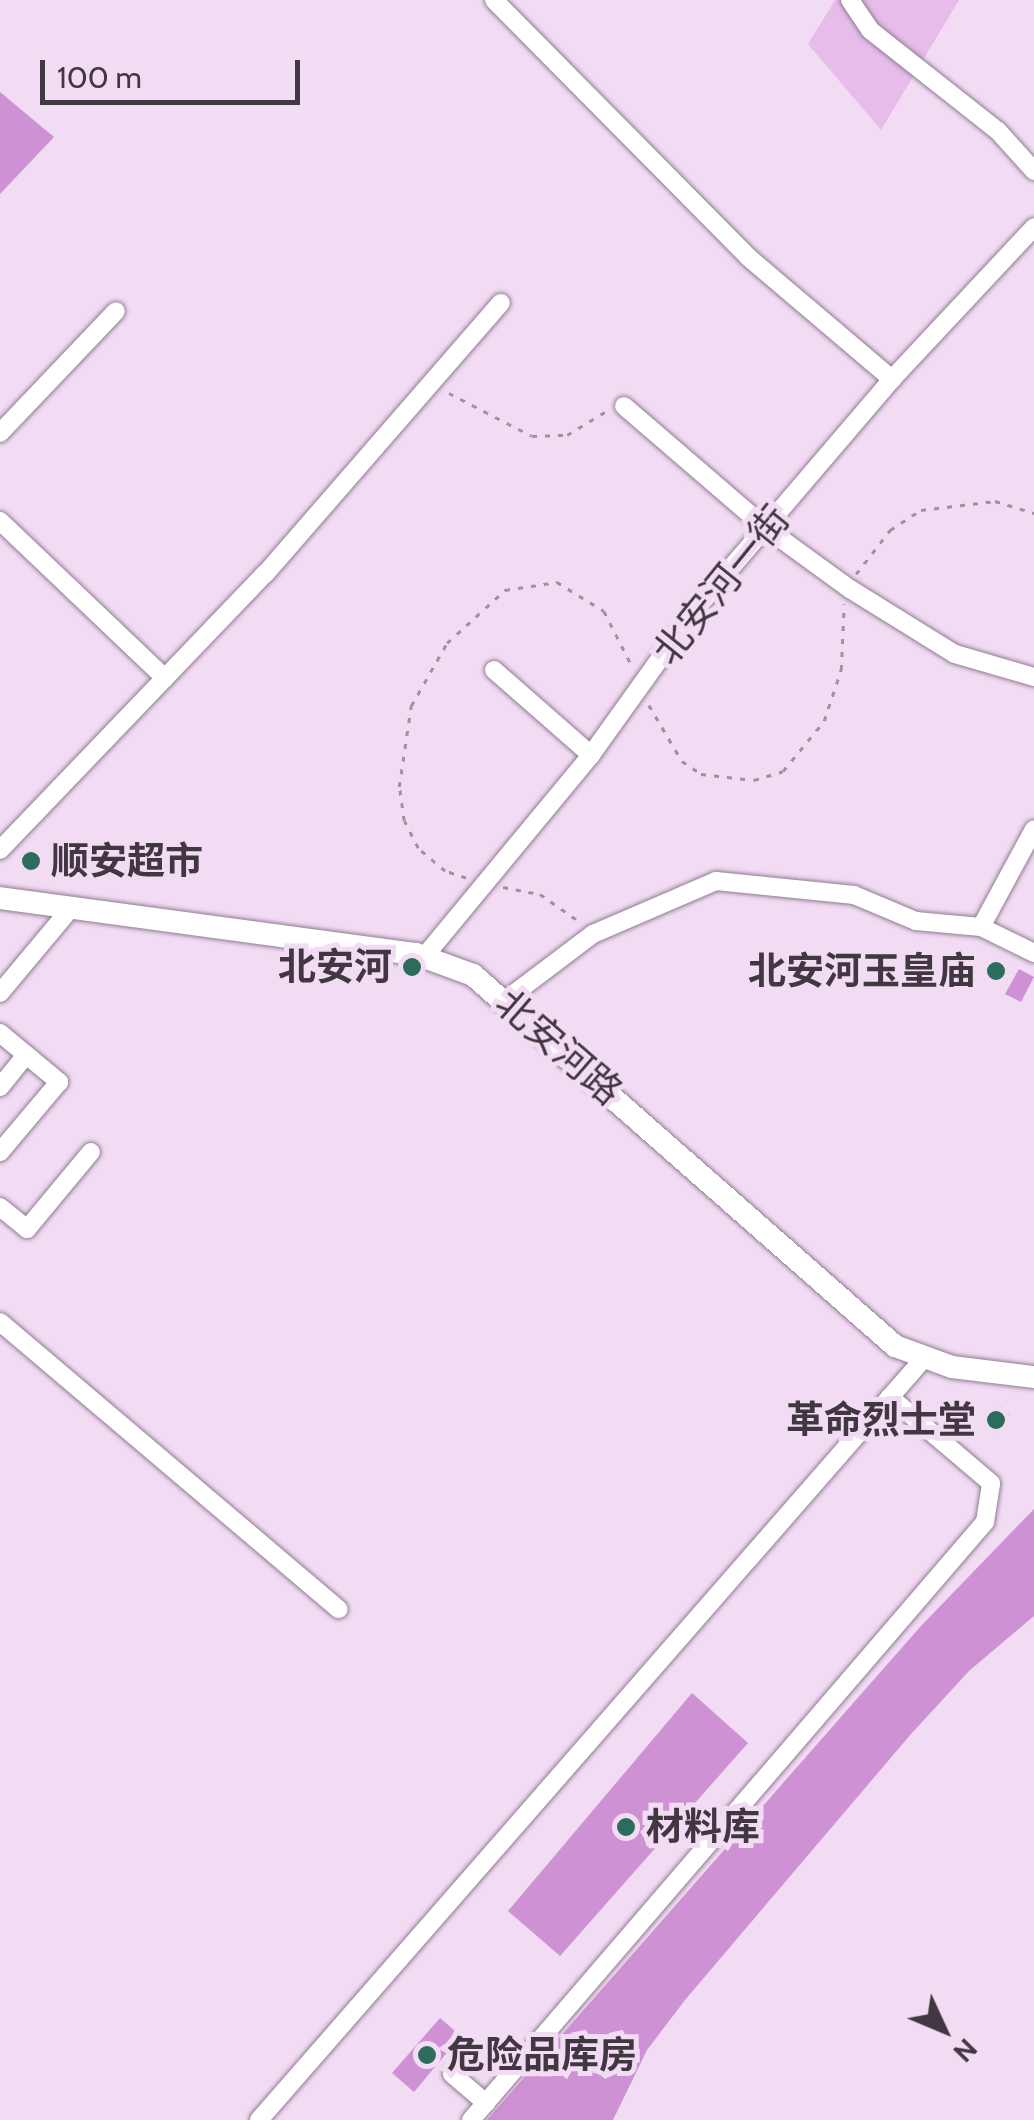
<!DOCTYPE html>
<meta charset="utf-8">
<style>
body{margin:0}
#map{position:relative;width:1034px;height:2120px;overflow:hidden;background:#f2dcf4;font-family:Cabin,"Noto Sans SC",sans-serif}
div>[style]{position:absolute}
.green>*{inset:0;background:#e7bceb}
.building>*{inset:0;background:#ce91d4}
.path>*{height:2.5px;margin-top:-1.25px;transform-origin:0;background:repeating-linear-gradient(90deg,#a090a2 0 5px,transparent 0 13px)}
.roads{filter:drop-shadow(0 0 2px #907c92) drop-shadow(0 0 2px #907c92)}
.minor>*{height:18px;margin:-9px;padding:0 9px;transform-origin:9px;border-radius:9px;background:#fff}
.major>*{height:22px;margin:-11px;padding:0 11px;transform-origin:11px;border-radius:11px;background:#fff}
.dots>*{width:28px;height:28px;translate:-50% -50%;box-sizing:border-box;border:5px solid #f2dcf4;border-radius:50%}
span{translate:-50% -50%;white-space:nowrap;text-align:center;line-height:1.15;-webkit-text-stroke:10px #f2dcf4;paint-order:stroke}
.street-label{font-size:38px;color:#403741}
.poi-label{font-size:38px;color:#403741;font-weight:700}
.left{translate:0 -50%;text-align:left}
.right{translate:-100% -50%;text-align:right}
.north{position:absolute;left:894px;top:1980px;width:100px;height:100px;-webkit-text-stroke:8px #f2dcf4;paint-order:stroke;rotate:134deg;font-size:28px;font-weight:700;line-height:40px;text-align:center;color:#403741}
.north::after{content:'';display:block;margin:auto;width:35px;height:45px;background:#403741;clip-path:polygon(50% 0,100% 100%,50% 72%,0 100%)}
.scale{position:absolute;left:40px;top:60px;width:260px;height:45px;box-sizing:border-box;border:5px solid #403741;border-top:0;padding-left:12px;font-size:30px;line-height:35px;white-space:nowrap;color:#403741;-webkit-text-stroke:8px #f2dcf4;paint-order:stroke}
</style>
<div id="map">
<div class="green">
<div style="clip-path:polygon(835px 0,959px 0,881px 130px,808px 44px)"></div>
</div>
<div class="building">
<div style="clip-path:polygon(0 92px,54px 137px,0 194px)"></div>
<div style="clip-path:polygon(1019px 969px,1034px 977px,1021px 1002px,1005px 994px)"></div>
<div style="clip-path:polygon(1000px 1406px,1010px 1415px,993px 1434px,983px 1425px)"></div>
<div style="clip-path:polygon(1034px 1509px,1034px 1616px,969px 1671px,911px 1734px,685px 2000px,647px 2050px,613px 2120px,487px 2120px,920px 1627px)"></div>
<div style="clip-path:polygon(692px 1693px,748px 1743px,560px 1956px,508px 1911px)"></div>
<div style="clip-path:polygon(440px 2018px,461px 2036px,414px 2092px,392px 2073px)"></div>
</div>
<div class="path">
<div style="left:449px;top:393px;width:93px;rotate:27.4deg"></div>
<div style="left:532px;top:436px;width:35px;rotate:-2deg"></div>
<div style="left:567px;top:435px;width:48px;rotate:-31.4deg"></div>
<div style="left:856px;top:574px;width:56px;rotate:-52.3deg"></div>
<div style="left:890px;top:530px;width:37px;rotate:-33deg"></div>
<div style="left:921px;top:510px;width:75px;rotate:-6.9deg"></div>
<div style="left:995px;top:501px;width:41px;rotate:17.1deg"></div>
<div style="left:649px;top:705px;width:65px;rotate:59.5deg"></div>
<div style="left:682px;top:761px;width:23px;rotate:34deg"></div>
<div style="left:701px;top:774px;width:53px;rotate:6.5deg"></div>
<div style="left:754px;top:780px;width:30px;rotate:-17deg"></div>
<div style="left:783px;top:771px;width:65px;rotate:-50.6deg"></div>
<div style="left:824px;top:721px;width:54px;rotate:-71.6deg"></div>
<div style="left:841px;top:670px;width:66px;rotate:-87.4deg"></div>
<div style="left:466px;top:878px;width:22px;rotate:-162deg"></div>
<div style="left:445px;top:871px;width:35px;rotate:-140deg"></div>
<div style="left:418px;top:848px;width:30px;rotate:-117deg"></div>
<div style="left:404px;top:821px;width:34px;rotate:-98deg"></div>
<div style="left:399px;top:787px;width:82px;rotate:-81.6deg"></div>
<div style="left:411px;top:706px;width:73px;rotate:-60.3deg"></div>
<div style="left:447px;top:643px;width:79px;rotate:-42.4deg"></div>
<div style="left:505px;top:590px;width:53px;rotate:-8.7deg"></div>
<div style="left:557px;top:582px;width:55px;rotate:31.7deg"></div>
<div style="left:604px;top:611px;width:62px;rotate:63deg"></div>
<div style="left:503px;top:887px;width:38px;rotate:11deg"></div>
<div style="left:540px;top:894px;width:49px;rotate:35deg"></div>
</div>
<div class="roads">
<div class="minor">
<div style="left:494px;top:0;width:361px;rotate:45.3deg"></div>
<div style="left:748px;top:257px;width:189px;rotate:40.3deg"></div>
<div style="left:850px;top:0;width:36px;rotate:56deg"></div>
<div style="left:870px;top:30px;width:163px;rotate:38.3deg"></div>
<div style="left:998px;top:131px;width:54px;rotate:48deg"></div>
<div style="left:624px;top:406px;width:187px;rotate:40.7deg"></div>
<div style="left:766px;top:528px;width:104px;rotate:36deg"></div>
<div style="left:850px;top:589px;width:123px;rotate:31.8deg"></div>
<div style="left:955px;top:654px;width:82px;rotate:16.2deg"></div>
<div style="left:0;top:433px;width:168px;rotate:-46.4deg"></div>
<div style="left:0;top:521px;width:228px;rotate:43.6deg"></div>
<div style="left:494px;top:670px;width:129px;rotate:41.2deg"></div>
<div style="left:0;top:850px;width:384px;rotate:-46.2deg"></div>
<div style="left:266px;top:573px;width:358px;rotate:-49deg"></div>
<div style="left:981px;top:927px;width:111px;rotate:-61.6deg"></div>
<div style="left:424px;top:957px;width:262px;rotate:-50.4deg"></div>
<div style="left:591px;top:755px;width:177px;rotate:-54.4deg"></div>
<div style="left:694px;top:611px;width:305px;rotate:-49.5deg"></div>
<div style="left:892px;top:379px;width:208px;rotate:-46.9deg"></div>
<div style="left:0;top:993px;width:112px;rotate:-50.1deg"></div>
<div style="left:507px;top:999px;width:108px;rotate:-37.1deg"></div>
<div style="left:593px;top:934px;width:134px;rotate:-23.3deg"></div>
<div style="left:716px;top:881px;width:139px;rotate:5.8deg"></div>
<div style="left:854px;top:895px;width:67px;rotate:22.8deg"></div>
<div style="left:916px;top:921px;width:65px;rotate:5.3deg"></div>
<div style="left:981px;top:927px;width:59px;rotate:26.1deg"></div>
<div style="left:0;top:1033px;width:77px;rotate:39.7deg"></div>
<div style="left:59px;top:1082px;width:92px;rotate:130.1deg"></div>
<div style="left:0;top:1087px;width:41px;rotate:-50.9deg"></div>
<div style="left:0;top:1207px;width:35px;rotate:39deg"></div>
<div style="left:27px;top:1229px;width:100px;rotate:-50.3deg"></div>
<div style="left:0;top:1322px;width:444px;rotate:40.3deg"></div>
<div style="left:452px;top:2074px;width:45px;rotate:40.5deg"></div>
<div style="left:259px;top:2120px;width:1013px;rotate:-48.88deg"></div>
<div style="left:471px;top:2120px;width:789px;rotate:-49.32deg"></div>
<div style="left:985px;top:1522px;width:39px;rotate:-81deg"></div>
<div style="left:991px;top:1483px;width:133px;rotate:-139.6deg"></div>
</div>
<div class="major">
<div style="left:0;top:898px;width:420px;rotate:7.7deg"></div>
<div style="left:416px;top:954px;width:61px;rotate:20.2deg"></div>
<div style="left:473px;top:975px;width:562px;rotate:41.32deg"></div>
<div style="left:895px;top:1346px;width:61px;rotate:20.2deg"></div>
<div style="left:952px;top:1367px;width:83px;rotate:7deg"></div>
</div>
</div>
<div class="dots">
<div style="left:31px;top:861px;background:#2b6c5c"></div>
<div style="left:412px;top:967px;background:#2b6c5c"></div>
<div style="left:996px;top:971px;background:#2b6c5c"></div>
<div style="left:996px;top:1420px;background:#2b6c5c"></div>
<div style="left:626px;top:1827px;background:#2b6c5c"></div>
<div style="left:427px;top:2055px;background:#2b6c5c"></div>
</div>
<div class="street-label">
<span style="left:721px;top:585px;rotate:-51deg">北安河一街</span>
<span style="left:559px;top:1047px;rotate:41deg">北安河路</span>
</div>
<div class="poi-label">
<span class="left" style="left:51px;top:861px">顺安超市</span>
<span class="right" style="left:392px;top:967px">北安河</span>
<span class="right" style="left:976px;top:971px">北安河玉皇庙</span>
<span class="right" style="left:976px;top:1420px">革命烈士堂</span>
<span class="left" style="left:646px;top:1827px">材料库</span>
<span class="left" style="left:447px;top:2055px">危险品库房</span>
</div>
<div class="north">N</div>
<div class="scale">100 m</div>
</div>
